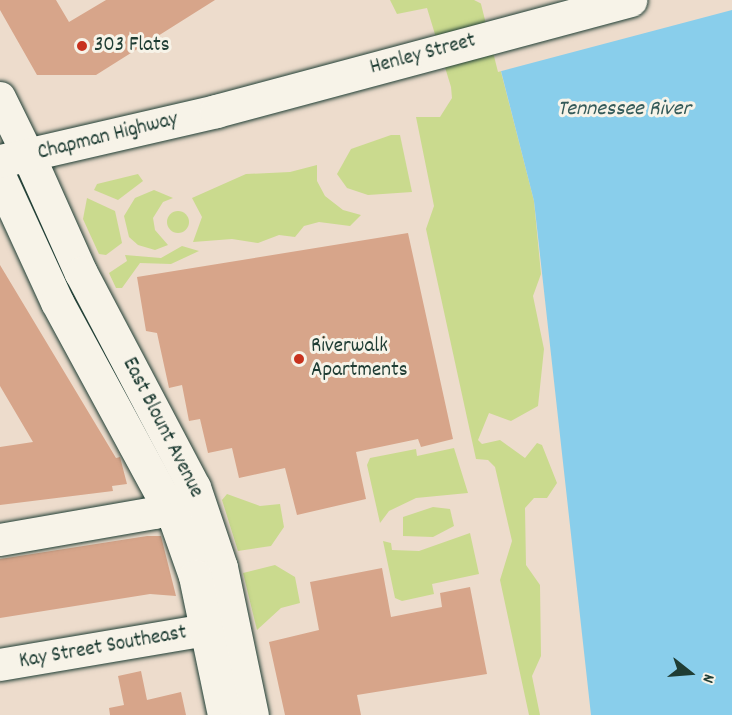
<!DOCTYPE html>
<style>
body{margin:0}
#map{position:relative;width:732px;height:715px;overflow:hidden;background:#eddccc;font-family:Dekko,sans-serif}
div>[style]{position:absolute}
.green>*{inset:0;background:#cada8e}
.round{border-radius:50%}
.water>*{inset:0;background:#89ceeb}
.pier>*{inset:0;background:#eddccc}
.building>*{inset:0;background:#d7a58a}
.roads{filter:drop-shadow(0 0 2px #1f3d34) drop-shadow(0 0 2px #1f3d34)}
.minor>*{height:32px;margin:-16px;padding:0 16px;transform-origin:16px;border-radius:16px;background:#f7f3e8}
.major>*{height:33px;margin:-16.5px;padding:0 16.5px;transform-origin:16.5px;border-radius:16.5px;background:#f7f3e8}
.highway>*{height:33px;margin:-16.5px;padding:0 16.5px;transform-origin:16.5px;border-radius:16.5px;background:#f7f3e8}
.dots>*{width:16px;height:16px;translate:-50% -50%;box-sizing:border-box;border:3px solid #f7f3e8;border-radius:50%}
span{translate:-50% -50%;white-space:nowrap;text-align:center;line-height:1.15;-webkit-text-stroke:6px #f7f3e8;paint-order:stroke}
.poi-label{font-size:21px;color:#1f3d34}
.left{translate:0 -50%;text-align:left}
.street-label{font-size:21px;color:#1f3d34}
.water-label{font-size:22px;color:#345a59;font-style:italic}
.north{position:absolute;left:660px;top:643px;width:60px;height:60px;-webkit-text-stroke:4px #f7f3e8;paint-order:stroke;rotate:107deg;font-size:16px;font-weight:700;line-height:24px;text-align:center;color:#1f3d34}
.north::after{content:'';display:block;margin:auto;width:21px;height:27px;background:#1f3d34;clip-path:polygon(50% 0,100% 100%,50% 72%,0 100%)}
</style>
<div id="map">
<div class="green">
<div style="clip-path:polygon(390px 0,474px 0,484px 5px,534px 201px,541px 274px,533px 296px,544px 349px,538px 406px,511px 421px,489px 413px,478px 440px,482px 444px,500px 440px,525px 458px,537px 443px,542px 445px,557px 483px,547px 498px,534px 498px,525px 508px,526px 565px,540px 585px,541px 656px,532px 676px,540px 715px,529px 715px,500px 580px,512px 541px,495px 467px,488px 460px,476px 459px,426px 229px,434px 206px,416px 117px,440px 117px,452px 98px,451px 87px,427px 8px,397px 14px)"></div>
<div style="clip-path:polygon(391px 135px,400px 135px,412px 192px,368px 195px,347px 188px,337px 174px,351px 149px)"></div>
<div style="clip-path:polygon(317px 165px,317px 181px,325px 196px,343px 210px,361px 215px,350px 226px,319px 222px,304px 226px,295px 237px,279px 235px,258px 243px,232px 239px,193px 242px,202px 217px,192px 198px,246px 174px,290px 172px)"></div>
<div style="clip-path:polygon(138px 174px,143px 181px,118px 200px,94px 190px,97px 184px)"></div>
<div style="clip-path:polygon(154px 190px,173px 198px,163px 202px,153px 218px,155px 230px,168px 245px,155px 250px,138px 245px,129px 237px,124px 216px,135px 198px)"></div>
<div style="clip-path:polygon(87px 198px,115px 211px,122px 243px,106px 255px,99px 254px,83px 219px)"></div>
<div class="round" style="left:167px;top:211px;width:22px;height:22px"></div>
<div style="clip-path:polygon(182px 246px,199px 251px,171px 264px,140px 263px,122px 288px,116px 288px,109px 273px,127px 261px,125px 255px,161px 258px)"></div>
<div style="clip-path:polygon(454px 448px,468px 493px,416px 498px,389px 511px,380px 523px,367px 465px,370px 458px,416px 449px,417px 456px)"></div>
<div style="clip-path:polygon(227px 494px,260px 506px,280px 504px,284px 527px,271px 546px,238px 551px,222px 500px)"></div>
<div style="clip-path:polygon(433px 507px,450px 509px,454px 526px,433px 537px,403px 536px,403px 517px)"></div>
<div style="clip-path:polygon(470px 533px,479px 574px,432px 584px,434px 594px,402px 601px,395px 598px,383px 541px,391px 543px,392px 550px,419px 551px)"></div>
<div style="clip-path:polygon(275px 565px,295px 577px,300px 603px,281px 608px,257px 630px,243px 573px)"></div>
</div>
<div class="water">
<div style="clip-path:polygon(483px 0,732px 0,732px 715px,591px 715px,534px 201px)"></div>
</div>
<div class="pier">
<div style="clip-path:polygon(480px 0,732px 0,732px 10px,498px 72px)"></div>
</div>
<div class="building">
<div style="clip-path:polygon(0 0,56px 0,69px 22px,106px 0,215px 0,96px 75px,37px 75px,0 10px)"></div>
<div style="clip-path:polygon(408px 233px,453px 439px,421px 447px,418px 439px,356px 452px,366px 499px,297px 515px,285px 468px,239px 478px,232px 448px,208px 453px,200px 419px,189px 421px,182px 385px,169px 388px,157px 333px,146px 331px,137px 277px)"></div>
<div style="clip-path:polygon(0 265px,116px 458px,120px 457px,127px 484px,112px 486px,113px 491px,0 505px,0 447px,33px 442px,0 386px)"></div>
<div style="clip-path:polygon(147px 536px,161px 536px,176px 596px,150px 594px,0 618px,0 559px)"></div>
<div style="clip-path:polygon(382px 568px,391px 617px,442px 607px,440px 593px,470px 587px,487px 674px,357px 695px,361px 715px,285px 715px,269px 642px,319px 630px,310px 582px)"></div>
<div style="clip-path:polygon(141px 671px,147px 700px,181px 692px,186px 715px,110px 715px,109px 708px,124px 705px,118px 676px)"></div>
</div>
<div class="roads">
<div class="minor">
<div style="left:0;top:98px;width:66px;rotate:63.8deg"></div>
<div style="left:0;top:540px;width:157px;rotate:-9.9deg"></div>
<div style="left:155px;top:513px;width:15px;rotate:-37deg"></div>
<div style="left:0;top:665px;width:210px;rotate:-9.6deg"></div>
</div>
<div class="major">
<div style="left:29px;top:157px;width:127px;rotate:65.9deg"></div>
<div style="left:81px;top:273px;width:242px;rotate:62.2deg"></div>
<div style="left:194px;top:487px;width:84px;rotate:71.4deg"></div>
<div style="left:221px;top:567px;width:151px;rotate:78.2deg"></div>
<div style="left:0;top:178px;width:136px;rotate:65.3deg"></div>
<div style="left:57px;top:302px;width:247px;rotate:61.5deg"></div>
<div style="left:175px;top:519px;width:60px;rotate:70.7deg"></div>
<div style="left:195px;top:576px;width:142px;rotate:78.2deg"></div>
</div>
<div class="highway">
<div style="left:0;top:161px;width:222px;rotate:-13deg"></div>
<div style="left:216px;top:111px;width:429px;rotate:-15deg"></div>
</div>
</div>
<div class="dots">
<div style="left:82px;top:46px;background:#c8321e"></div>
<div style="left:299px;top:359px;background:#c8321e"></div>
</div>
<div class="poi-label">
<span class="left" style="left:94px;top:46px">303 Flats</span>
<span class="left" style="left:311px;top:359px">Riverwalk<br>Apartments</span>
</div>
<div class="street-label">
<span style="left:423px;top:55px;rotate:-15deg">Henley Street</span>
<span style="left:108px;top:137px;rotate:-14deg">Chapman Highway</span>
<span style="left:162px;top:428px;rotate:63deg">East Blount Avenue</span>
<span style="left:103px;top:648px;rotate:-10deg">Kay Street Southeast</span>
</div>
<div class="water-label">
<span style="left:624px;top:110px">Tennessee River</span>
</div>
<div class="north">N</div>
</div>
